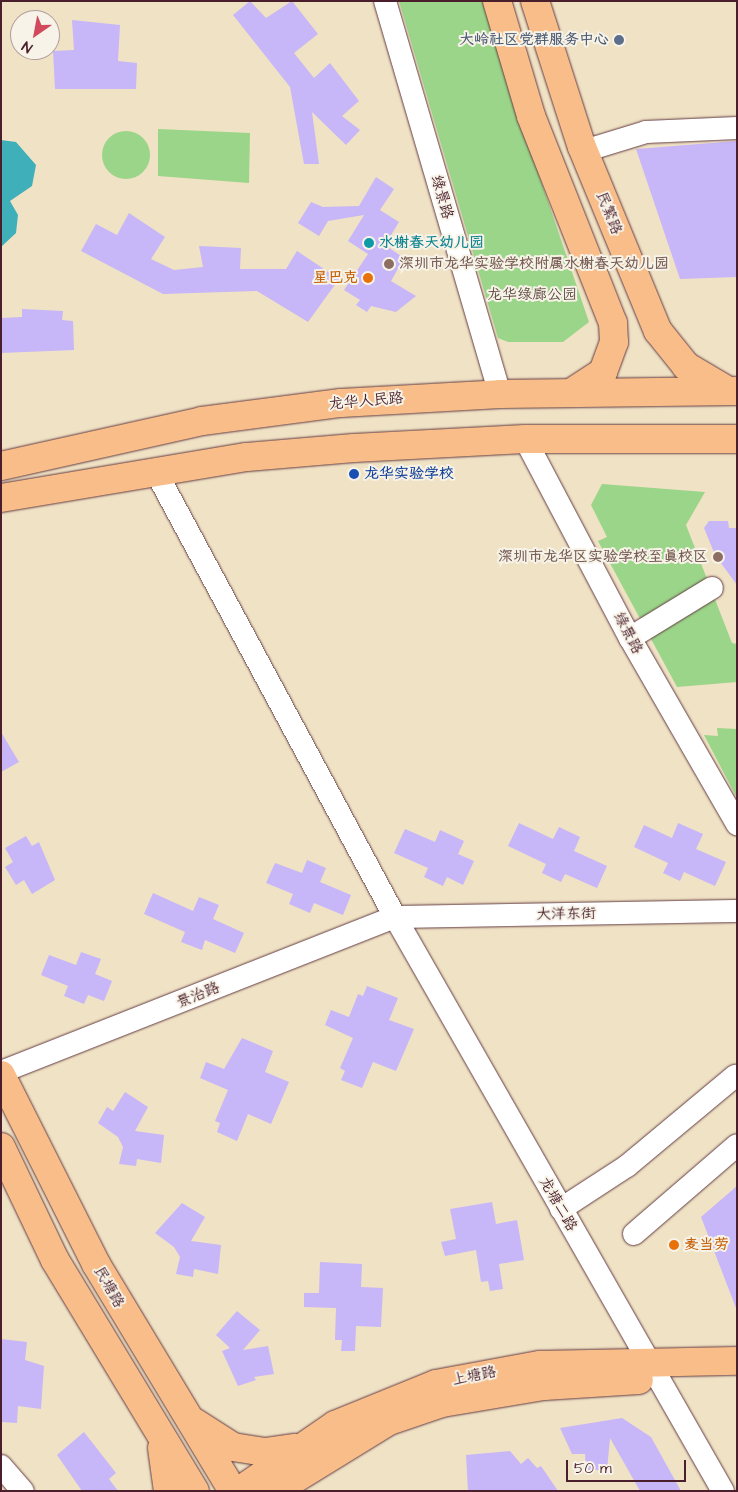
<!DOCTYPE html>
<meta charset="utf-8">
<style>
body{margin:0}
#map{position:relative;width:738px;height:1492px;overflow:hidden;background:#f0e2c5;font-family:"Architects Daughter","LXGW WenKai TC",sans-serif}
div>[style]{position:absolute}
.green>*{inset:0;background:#9bd589}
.round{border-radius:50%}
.water>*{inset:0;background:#3fafba}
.building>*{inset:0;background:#c7b6f8}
.roads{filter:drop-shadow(0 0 1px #633c42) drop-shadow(0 0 1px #633c42)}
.minor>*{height:22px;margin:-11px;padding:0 11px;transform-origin:11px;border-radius:11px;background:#fff}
.major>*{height:28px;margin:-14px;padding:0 14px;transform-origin:14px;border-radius:14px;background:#f8bd88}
.dots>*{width:14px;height:14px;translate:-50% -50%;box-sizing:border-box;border:2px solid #f7f3e8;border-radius:50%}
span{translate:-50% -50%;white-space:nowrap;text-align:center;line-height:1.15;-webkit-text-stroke:4px #f7f3e8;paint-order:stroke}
.service-label{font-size:15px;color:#4e5e75;font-weight:700}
.right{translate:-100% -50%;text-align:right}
.street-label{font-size:15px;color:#4a1f2b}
.culture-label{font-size:15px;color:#0d838f;font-weight:700}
.left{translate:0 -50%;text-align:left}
.education-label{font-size:15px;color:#785e54;font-weight:700}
.food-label{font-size:15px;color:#c56008;font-weight:700}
.park-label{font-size:15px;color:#5e4c42}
.transit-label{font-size:15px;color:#164399;font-weight:700}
.frame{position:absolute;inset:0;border:2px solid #4a1f2b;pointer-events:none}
.north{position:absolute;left:10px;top:10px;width:50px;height:50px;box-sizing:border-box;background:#f7f3e8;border:1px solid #b29e9c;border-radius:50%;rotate:213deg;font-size:14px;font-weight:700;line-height:20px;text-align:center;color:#4a1f2b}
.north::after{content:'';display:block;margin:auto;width:18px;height:22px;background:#d1495b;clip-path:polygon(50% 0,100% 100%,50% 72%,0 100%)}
.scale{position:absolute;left:566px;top:1460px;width:120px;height:22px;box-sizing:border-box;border:2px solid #4a1f2b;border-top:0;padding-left:6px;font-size:15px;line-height:18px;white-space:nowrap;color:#4a1f2b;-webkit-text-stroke:4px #f7f3e8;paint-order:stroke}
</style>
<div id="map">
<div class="green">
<div style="clip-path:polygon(399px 1px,490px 1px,504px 72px,589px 322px,563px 342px,508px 342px,498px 338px)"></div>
<div style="clip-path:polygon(158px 129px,250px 133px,249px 183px,158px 176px)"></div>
<div class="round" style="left:102px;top:131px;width:48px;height:48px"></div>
<div style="clip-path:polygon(602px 484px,705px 492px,686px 525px,732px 643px,737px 644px,737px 682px,677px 687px,598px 541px,607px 537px,591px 505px)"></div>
<div style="clip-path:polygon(717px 728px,737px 729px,737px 798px,704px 735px,718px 736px)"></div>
</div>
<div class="water">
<div style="clip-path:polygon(1px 140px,16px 142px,36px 165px,32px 186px,10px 201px,18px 215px,16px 233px,1px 247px)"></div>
</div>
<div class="building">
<div style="clip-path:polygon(250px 1px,266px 18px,292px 1px,318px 34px,294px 53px,314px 78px,330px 63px,359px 101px,342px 116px,360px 130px,346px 145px,312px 112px,319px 164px,304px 164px,290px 87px,233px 15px)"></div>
<div style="clip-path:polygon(72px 20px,120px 25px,118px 61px,137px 63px,136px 89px,55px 89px,53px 51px,74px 50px)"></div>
<div style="clip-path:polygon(737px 141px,737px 277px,680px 279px,636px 149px)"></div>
<div style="clip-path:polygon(376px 177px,394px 189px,380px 210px,399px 222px,385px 245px,404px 258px,391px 281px,416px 296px,396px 312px,371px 306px,367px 312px,356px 305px,360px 300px,344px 290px,368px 254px,348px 241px,364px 215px,328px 221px,319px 236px,298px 223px,311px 202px,323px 207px,359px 206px)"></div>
<div style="clip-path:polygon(129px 213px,165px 237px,151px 259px,174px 270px,203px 267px,199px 246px,241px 248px,240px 269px,286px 269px,297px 251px,339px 279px,308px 322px,257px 291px,163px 294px,81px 251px,96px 224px,117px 235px)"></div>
<div style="clip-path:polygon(22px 309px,63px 311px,62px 320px,73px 321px,74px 350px,1px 353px,1px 318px,22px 317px)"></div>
<div style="clip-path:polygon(709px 521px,728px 521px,729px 528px,737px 528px,737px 585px,715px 555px,704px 528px)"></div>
<div style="clip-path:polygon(1px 732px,19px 762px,1px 772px)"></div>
<div style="clip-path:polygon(519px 823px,553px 839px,559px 827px,580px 837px,574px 851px,607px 866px,597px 888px,565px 874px,561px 882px,542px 873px,546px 864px,508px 846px)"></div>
<div style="clip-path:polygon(678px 823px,703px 834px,696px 849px,726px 862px,715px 886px,684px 872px,680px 881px,663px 873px,668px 863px,634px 847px,644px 825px,672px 838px)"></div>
<div style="clip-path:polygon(405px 829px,435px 842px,440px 830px,464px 841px,458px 854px,474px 861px,463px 885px,447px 877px,443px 886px,424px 877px,428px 868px,394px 853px)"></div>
<div style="clip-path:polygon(26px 836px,32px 846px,39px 842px,55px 880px,32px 894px,24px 880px,16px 885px,5px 867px,13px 862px,5px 848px)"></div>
<div style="clip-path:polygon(307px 860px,326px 868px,320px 882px,351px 895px,343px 915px,314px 903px,310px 913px,289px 904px,293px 894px,266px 883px,275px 863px,302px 873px)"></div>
<div style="clip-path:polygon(153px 893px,193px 911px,199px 897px,219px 905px,213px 919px,244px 933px,235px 953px,205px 940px,202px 950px,181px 942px,185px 932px,144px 914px)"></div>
<div style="clip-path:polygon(81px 952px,101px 959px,95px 974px,112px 981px,104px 1001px,88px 995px,84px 1004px,64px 996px,68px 986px,41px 975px,49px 955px,76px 965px)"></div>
<div style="clip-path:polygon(367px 986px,398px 998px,389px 1020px,414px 1029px,396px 1071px,373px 1062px,362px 1088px,341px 1080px,345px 1071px,340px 1068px,353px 1038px,325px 1025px,331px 1010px,349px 1017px,358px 994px,363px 996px)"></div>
<div style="clip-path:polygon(242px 1038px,273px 1051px,265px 1072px,289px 1082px,271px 1124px,248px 1114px,237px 1141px,217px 1132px,220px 1123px,215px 1121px,228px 1090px,200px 1078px,206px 1062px,224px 1069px)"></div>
<div style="clip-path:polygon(125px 1092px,148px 1107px,135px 1131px,164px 1135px,161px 1163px,137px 1159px,136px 1166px,119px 1164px,123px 1147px,118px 1137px,98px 1123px,107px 1107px,113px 1111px)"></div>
<div style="clip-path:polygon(737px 1186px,737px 1307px,736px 1308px,701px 1217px)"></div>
<div style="clip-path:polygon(492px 1202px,496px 1224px,517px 1220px,524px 1260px,499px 1264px,503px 1289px,490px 1291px,488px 1281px,481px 1282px,476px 1250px,445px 1256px,441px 1242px,456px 1239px,450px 1209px)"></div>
<div style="clip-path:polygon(182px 1203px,205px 1217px,191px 1241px,221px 1245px,218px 1274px,194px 1269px,193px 1277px,176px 1274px,180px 1257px,174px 1247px,155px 1233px)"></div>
<div style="clip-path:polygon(320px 1262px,362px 1264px,361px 1287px,383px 1288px,381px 1327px,356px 1326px,355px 1351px,341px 1351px,342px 1340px,335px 1340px,336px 1308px,304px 1307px,304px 1293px,319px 1293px)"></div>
<div style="clip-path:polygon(237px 1311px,260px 1330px,243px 1350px,268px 1346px,274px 1374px,254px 1377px,256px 1380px,238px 1386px,222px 1351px,230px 1348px,216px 1335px)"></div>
<div style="clip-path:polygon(1px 1339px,27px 1342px,25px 1360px,44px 1366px,41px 1409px,18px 1406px,17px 1423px,1px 1422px)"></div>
<div style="clip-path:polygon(622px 1418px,651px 1437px,681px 1491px,640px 1491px,610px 1438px,607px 1470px,586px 1470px,585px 1454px,572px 1454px,560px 1428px)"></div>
<div style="clip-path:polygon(84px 1432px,116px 1473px,109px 1479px,118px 1491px,82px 1491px,57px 1455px)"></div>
<div style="clip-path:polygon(510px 1451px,521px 1464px,528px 1458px,537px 1468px,541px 1466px,558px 1491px,468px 1491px,466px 1455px)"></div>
</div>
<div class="roads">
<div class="minor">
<div style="left:385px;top:1px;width:409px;rotate:73.7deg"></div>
<div style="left:584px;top:151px;width:65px;rotate:-17deg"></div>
<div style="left:646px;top:132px;width:91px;rotate:-2.5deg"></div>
<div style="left:525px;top:439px;width:225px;rotate:62.2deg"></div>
<div style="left:630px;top:638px;width:215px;rotate:60.1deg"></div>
<div style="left:156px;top:472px;width:505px;rotate:61.76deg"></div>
<div style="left:395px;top:917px;width:661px;rotate:60.26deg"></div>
<div style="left:630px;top:638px;width:96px;rotate:-31.4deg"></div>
<div style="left:1px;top:1072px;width:423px;rotate:-21.5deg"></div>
<div style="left:395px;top:917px;width:342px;rotate:-1deg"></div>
<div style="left:561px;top:1209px;width:79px;rotate:-33.1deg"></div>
<div style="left:627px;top:1166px;width:141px;rotate:-39.8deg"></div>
<div style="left:634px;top:1234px;width:136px;rotate:-40.8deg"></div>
<div style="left:1px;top:1466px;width:33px;rotate:49deg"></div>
</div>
<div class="major">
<div style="left:497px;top:1px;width:120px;rotate:73.5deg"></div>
<div style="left:531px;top:116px;width:223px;rotate:68.4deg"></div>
<div style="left:613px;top:323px;width:19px;rotate:87deg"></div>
<div style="left:614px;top:342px;width:32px;rotate:110deg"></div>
<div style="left:603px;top:372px;width:37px;rotate:147deg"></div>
<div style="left:535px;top:1px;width:153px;rotate:72.2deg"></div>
<div style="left:582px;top:147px;width:199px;rotate:67.6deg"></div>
<div style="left:658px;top:331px;width:45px;rotate:51.3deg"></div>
<div style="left:686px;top:366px;width:45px;rotate:30.5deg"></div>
<div style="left:1px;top:466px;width:206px;rotate:-12.6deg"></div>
<div style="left:202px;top:421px;width:140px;rotate:-7.4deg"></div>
<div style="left:341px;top:403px;width:159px;rotate:-3.2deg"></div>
<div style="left:500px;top:394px;width:237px;rotate:-0.7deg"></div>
<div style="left:1px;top:498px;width:249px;rotate:-9.5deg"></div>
<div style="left:247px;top:457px;width:107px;rotate:-4.8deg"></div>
<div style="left:354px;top:448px;width:171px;rotate:-3deg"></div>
<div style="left:525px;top:439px;width:212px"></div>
<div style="left:1px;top:1075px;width:212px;rotate:63.3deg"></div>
<div style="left:96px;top:1264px;width:265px;rotate:58.9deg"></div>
<div style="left:1px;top:1147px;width:125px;rotate:64.5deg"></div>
<div style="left:55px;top:1260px;width:270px;rotate:58.8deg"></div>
<div style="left:194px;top:1422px;width:46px;rotate:32.7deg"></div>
<div style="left:233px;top:1447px;width:32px;rotate:9deg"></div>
<div style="left:265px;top:1452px;width:30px;rotate:-8deg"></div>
<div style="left:162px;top:1448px;width:43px;rotate:82.1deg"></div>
<div style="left:239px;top:1491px;width:116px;rotate:-34.5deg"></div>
<div style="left:335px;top:1425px;width:109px;rotate:-22.1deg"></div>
<div style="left:436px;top:1384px;width:106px;rotate:-10.4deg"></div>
<div style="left:540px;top:1365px;width:197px;rotate:-1.2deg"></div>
<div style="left:275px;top:1491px;width:134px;rotate:-31.6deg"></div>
<div style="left:389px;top:1421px;width:56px;rotate:-18.8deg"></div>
<div style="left:442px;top:1403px;width:103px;rotate:-9.5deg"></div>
<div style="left:544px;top:1386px;width:95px;rotate:-3.6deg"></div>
</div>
</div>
<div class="dots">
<div style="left:619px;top:40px;background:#5c6f8a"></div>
<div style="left:369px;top:243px;background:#0f9aa8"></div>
<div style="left:389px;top:264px;background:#8d6e63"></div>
<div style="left:368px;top:278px;background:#e8710a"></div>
<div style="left:354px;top:474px;background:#1a4fb4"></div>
<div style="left:718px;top:557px;background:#8d6e63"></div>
<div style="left:674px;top:1245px;background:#e8710a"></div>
</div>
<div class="service-label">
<span class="right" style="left:609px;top:40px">大岭社区党群服务中心</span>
</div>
<div class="street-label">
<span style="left:442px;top:197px;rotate:74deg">绿景路</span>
<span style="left:609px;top:213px;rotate:68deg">民繁路</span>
<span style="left:366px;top:401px;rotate:-5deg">龙华人民路</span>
<span style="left:628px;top:633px;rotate:62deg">绿景路</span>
<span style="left:566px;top:914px;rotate:-1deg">大洋东街</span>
<span style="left:198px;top:995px;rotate:-22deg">景治路</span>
<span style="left:558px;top:1204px;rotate:60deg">龙塘二路</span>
<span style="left:109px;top:1287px;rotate:60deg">民塘路</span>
<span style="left:474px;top:1376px;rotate:-12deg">上塘路</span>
</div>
<div class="culture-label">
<span class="left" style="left:379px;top:243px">水榭春天幼儿园</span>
</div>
<div class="education-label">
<span class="left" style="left:399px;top:264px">深圳市龙华实验学校附属水榭春天幼儿园</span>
<span class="right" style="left:708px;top:557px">深圳市龙华区实验学校至真校区</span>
</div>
<div class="food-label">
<span class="right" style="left:358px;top:278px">星巴克</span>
<span class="left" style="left:684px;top:1245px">麦当劳</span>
</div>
<div class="park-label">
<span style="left:532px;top:295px">龙华绿廊公园</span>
</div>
<div class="transit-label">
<span class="left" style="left:364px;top:474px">龙华实验学校</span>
</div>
<div class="frame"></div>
<div class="north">N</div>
<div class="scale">50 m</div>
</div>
